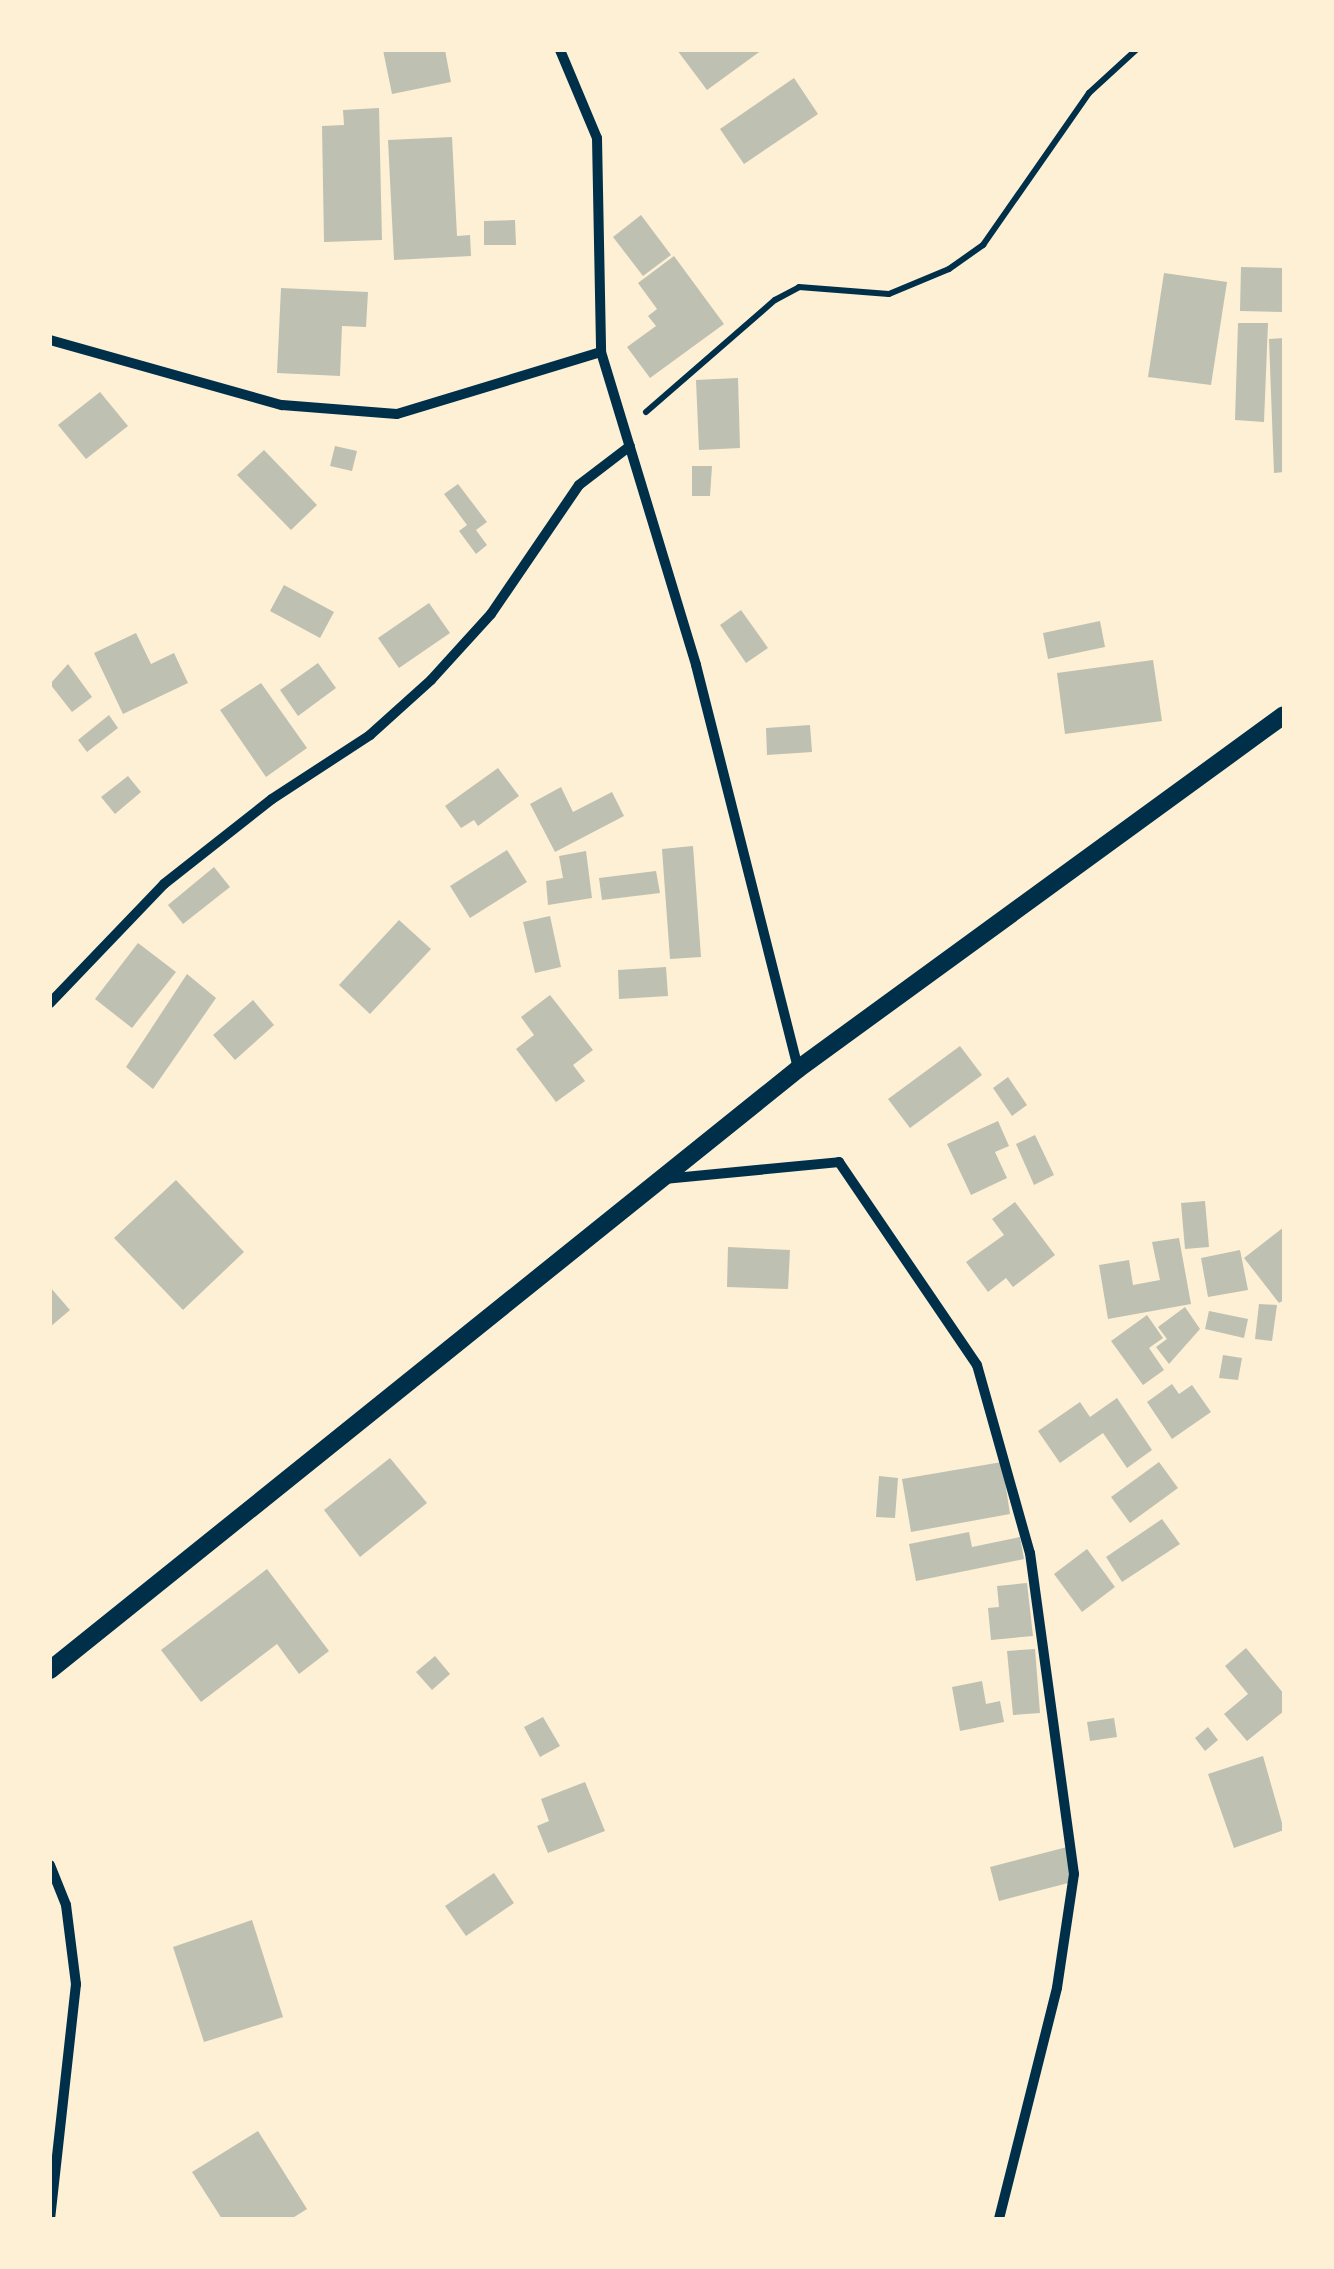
<!DOCTYPE html>
<style>
body{margin:0}
#map{position:relative;width:1334px;height:2269px;overflow:hidden;background:#fdf0d5;font-family:"Titillium Web",sans-serif}
div>[style]{position:absolute}
.building>*{inset:0;background:#bec0b2}
.path>*{height:6px;margin:-3px;padding:0 3px;transform-origin:3px;border-radius:3px;background:#003049}
.minor>*{height:10px;margin:-5px;padding:0 5px;transform-origin:5px;border-radius:5px;background:#003049}
.tertiary>*{height:18px;margin:-9px;padding:0 9px;transform-origin:9px;border-radius:9px;background:#003049}
span{translate:-50% -50%;white-space:nowrap;text-align:center;line-height:1.15;-webkit-text-stroke:9px #fdf0d5;paint-order:stroke}
.frame{position:absolute;inset:0;border:52px solid #fdf0d5;pointer-events:none}
</style>
<div id="map">
<div class="building">
<div style="clip-path:polygon(383px 50px,445px 50px,451px 82px,392px 94px)"></div>
<div style="clip-path:polygon(677px 50px,762px 50px,707px 90px)"></div>
<div style="clip-path:polygon(794px 78px,818px 114px,744px 164px,720px 129px)"></div>
<div style="clip-path:polygon(379px 108px,382px 240px,324px 242px,322px 126px,344px 125px,343px 110px)"></div>
<div style="clip-path:polygon(452px 137px,457px 236px,470px 235px,471px 256px,394px 260px,388px 140px)"></div>
<div style="clip-path:polygon(641px 215px,671px 255px,643px 276px,613px 237px)"></div>
<div style="clip-path:polygon(515px 220px,516px 245px,484px 245px,484px 221px)"></div>
<div style="clip-path:polygon(674px 256px,724px 324px,650px 378px,627px 347px,656px 326px,648px 316px,657px 309px,638px 283px)"></div>
<div style="clip-path:polygon(1241px 267px,1284px 268px,1284px 312px,1240px 311px)"></div>
<div style="clip-path:polygon(1164px 273px,1227px 282px,1211px 385px,1148px 377px)"></div>
<div style="clip-path:polygon(281px 288px,368px 292px,366px 327px,342px 326px,340px 376px,277px 373px)"></div>
<div style="clip-path:polygon(1238px 323px,1268px 323px,1264px 422px,1235px 420px)"></div>
<div style="clip-path:polygon(1284px 338px,1284px 472px,1274px 473px,1269px 339px)"></div>
<div style="clip-path:polygon(738px 378px,740px 448px,699px 450px,696px 380px)"></div>
<div style="clip-path:polygon(100px 392px,128px 426px,86px 459px,58px 425px)"></div>
<div style="clip-path:polygon(335px 446px,357px 451px,352px 471px,330px 466px)"></div>
<div style="clip-path:polygon(264px 450px,317px 505px,291px 530px,237px 475px)"></div>
<div style="clip-path:polygon(692px 466px,712px 466px,710px 496px,692px 496px)"></div>
<div style="clip-path:polygon(458px 484px,487px 522px,476px 530px,487px 545px,476px 554px,459px 531px,467px 525px,444px 494px)"></div>
<div style="clip-path:polygon(284px 585px,334px 612px,320px 638px,270px 611px)"></div>
<div style="clip-path:polygon(429px 603px,450px 633px,399px 668px,378px 638px)"></div>
<div style="clip-path:polygon(741px 610px,768px 648px,746px 663px,720px 625px)"></div>
<div style="clip-path:polygon(1100px 621px,1105px 647px,1048px 659px,1043px 633px)"></div>
<div style="clip-path:polygon(136px 633px,151px 664px,174px 653px,188px 683px,123px 714px,94px 653px)"></div>
<div style="clip-path:polygon(1153px 660px,1162px 721px,1065px 734px,1057px 673px)"></div>
<div style="clip-path:polygon(318px 663px,336px 688px,298px 716px,280px 690px)"></div>
<div style="clip-path:polygon(68px 664px,92px 697px,72px 712px,50px 684px)"></div>
<div style="clip-path:polygon(261px 683px,307px 748px,266px 777px,220px 710px)"></div>
<div style="clip-path:polygon(109px 715px,118px 728px,87px 752px,78px 740px)"></div>
<div style="clip-path:polygon(810px 725px,812px 752px,767px 755px,766px 728px)"></div>
<div style="clip-path:polygon(498px 768px,519px 796px,478px 826px,474px 820px,461px 828px,445px 806px)"></div>
<div style="clip-path:polygon(128px 776px,141px 792px,115px 814px,101px 797px)"></div>
<div style="clip-path:polygon(561px 787px,573px 812px,612px 792px,624px 816px,555px 852px,530px 804px)"></div>
<div style="clip-path:polygon(693px 846px,701px 957px,670px 959px,662px 849px)"></div>
<div style="clip-path:polygon(507px 850px,527px 882px,470px 918px,450px 886px)"></div>
<div style="clip-path:polygon(586px 851px,592px 898px,548px 905px,546px 881px,563px 878px,559px 856px)"></div>
<div style="clip-path:polygon(214px 867px,230px 887px,183px 924px,168px 905px)"></div>
<div style="clip-path:polygon(656px 871px,660px 893px,602px 900px,599px 878px)"></div>
<div style="clip-path:polygon(550px 916px,561px 967px,535px 973px,523px 922px)"></div>
<div style="clip-path:polygon(399px 920px,431px 949px,370px 1014px,339px 985px)"></div>
<div style="clip-path:polygon(138px 943px,176px 972px,132px 1028px,95px 999px)"></div>
<div style="clip-path:polygon(666px 967px,668px 996px,619px 999px,618px 970px)"></div>
<div style="clip-path:polygon(187px 974px,216px 998px,153px 1089px,126px 1067px)"></div>
<div style="clip-path:polygon(550px 995px,593px 1050px,573px 1065px,585px 1081px,556px 1102px,516px 1049px,534px 1035px,521px 1017px)"></div>
<div style="clip-path:polygon(253px 1000px,274px 1025px,235px 1060px,213px 1035px)"></div>
<div style="clip-path:polygon(960px 1046px,982px 1075px,910px 1128px,888px 1099px)"></div>
<div style="clip-path:polygon(1008px 1077px,1027px 1105px,1012px 1116px,993px 1088px)"></div>
<div style="clip-path:polygon(998px 1121px,1009px 1146px,995px 1152px,1007px 1178px,971px 1195px,947px 1144px)"></div>
<div style="clip-path:polygon(1035px 1135px,1054px 1175px,1034px 1185px,1016px 1144px)"></div>
<div style="clip-path:polygon(176px 1180px,244px 1252px,183px 1310px,114px 1238px)"></div>
<div style="clip-path:polygon(1205px 1201px,1209px 1247px,1185px 1249px,1181px 1203px)"></div>
<div style="clip-path:polygon(1015px 1202px,1055px 1255px,1013px 1287px,1006px 1278px,988px 1292px,966px 1262px,1004px 1235px,992px 1219px)"></div>
<div style="clip-path:polygon(1284px 1227px,1284px 1300px,1279px 1303px,1244px 1258px)"></div>
<div style="clip-path:polygon(1179px 1238px,1191px 1304px,1108px 1319px,1099px 1265px,1129px 1260px,1133px 1285px,1160px 1280px,1152px 1242px)"></div>
<div style="clip-path:polygon(728px 1247px,790px 1250px,788px 1289px,727px 1287px)"></div>
<div style="clip-path:polygon(1240px 1250px,1248px 1290px,1208px 1297px,1201px 1258px)"></div>
<div style="clip-path:polygon(50px 1287px,70px 1310px,50px 1327px)"></div>
<div style="clip-path:polygon(1259px 1304px,1277px 1305px,1272px 1341px,1255px 1339px)"></div>
<div style="clip-path:polygon(1185px 1307px,1200px 1329px,1169px 1364px,1156px 1347px,1167px 1339px,1158px 1327px)"></div>
<div style="clip-path:polygon(1209px 1311px,1248px 1319px,1244px 1338px,1205px 1329px)"></div>
<div style="clip-path:polygon(1147px 1315px,1163px 1338px,1149px 1348px,1164px 1370px,1143px 1385px,1111px 1341px)"></div>
<div style="clip-path:polygon(1223px 1355px,1242px 1358px,1238px 1380px,1219px 1378px)"></div>
<div style="clip-path:polygon(1172px 1384px,1179px 1394px,1192px 1385px,1211px 1412px,1172px 1439px,1147px 1402px)"></div>
<div style="clip-path:polygon(1117px 1398px,1152px 1450px,1127px 1468px,1103px 1433px,1060px 1463px,1038px 1431px,1080px 1402px,1090px 1417px)"></div>
<div style="clip-path:polygon(390px 1458px,427px 1503px,360px 1557px,324px 1510px)"></div>
<div style="clip-path:polygon(1002px 1462px,1010px 1514px,911px 1532px,902px 1479px)"></div>
<div style="clip-path:polygon(1159px 1462px,1178px 1488px,1130px 1523px,1111px 1497px)"></div>
<div style="clip-path:polygon(879px 1476px,898px 1478px,895px 1518px,876px 1517px)"></div>
<div style="clip-path:polygon(1162px 1519px,1180px 1544px,1122px 1582px,1106px 1557px)"></div>
<div style="clip-path:polygon(969px 1532px,972px 1547px,1020px 1537px,1024px 1559px,916px 1581px,909px 1544px)"></div>
<div style="clip-path:polygon(1087px 1549px,1115px 1587px,1082px 1612px,1054px 1574px)"></div>
<div style="clip-path:polygon(267px 1569px,329px 1651px,299px 1674px,277px 1644px,201px 1702px,161px 1650px)"></div>
<div style="clip-path:polygon(1027px 1583px,1033px 1636px,991px 1640px,988px 1608px,999px 1607px,997px 1586px)"></div>
<div style="clip-path:polygon(1246px 1648px,1284px 1694px,1284px 1711px,1247px 1741px,1224px 1714px,1248px 1694px,1225px 1666px)"></div>
<div style="clip-path:polygon(1035px 1649px,1040px 1713px,1013px 1715px,1007px 1651px)"></div>
<div style="clip-path:polygon(435px 1656px,450px 1674px,432px 1690px,416px 1672px)"></div>
<div style="clip-path:polygon(982px 1681px,986px 1704px,1000px 1701px,1004px 1722px,960px 1731px,952px 1687px)"></div>
<div style="clip-path:polygon(543px 1717px,560px 1746px,540px 1757px,524px 1727px)"></div>
<div style="clip-path:polygon(1114px 1718px,1117px 1737px,1090px 1741px,1087px 1722px)"></div>
<div style="clip-path:polygon(1208px 1727px,1218px 1740px,1205px 1751px,1195px 1738px)"></div>
<div style="clip-path:polygon(1263px 1756px,1284px 1830px,1234px 1848px,1208px 1774px)"></div>
<div style="clip-path:polygon(585px 1782px,605px 1831px,548px 1853px,537px 1826px,549px 1821px,541px 1799px)"></div>
<div style="clip-path:polygon(1067px 1847px,1076px 1881px,999px 1901px,990px 1867px)"></div>
<div style="clip-path:polygon(494px 1873px,514px 1903px,466px 1936px,445px 1906px)"></div>
<div style="clip-path:polygon(252px 1920px,283px 2017px,204px 2042px,173px 1947px)"></div>
<div style="clip-path:polygon(258px 2131px,307px 2209px,291px 2219px,222px 2219px,192px 2172px)"></div>
</div>
<div class="path">
<div style="left:646px;top:412px;width:171px;rotate:-41deg"></div>
<div style="left:775px;top:300px;width:27px;rotate:-28deg"></div>
<div style="left:799px;top:287px;width:90px;rotate:4.4deg"></div>
<div style="left:889px;top:294px;width:65px;rotate:-22.6deg"></div>
<div style="left:949px;top:269px;width:42px;rotate:-35.2deg"></div>
<div style="left:983px;top:245px;width:185px;rotate:-55.1deg"></div>
<div style="left:1089px;top:93px;width:64px;rotate:-42.5deg"></div>
</div>
<div class="minor">
<div style="left:560px;top:50px;width:95px;rotate:67.2deg"></div>
<div style="left:597px;top:138px;width:214px;rotate:88.9deg"></div>
<div style="left:50px;top:340px;width:241px;rotate:15.7deg"></div>
<div style="left:282px;top:405px;width:115px;rotate:4.5deg"></div>
<div style="left:397px;top:414px;width:213px;rotate:-16.9deg"></div>
<div style="left:601px;top:352px;width:327px;rotate:73.1deg"></div>
<div style="left:696px;top:665px;width:417px;rotate:75.8deg"></div>
<div style="left:50px;top:1003px;width:165px;rotate:-46.2deg"></div>
<div style="left:164px;top:884px;width:137px;rotate:-38.2deg"></div>
<div style="left:272px;top:799px;width:117px;rotate:-33.1deg"></div>
<div style="left:370px;top:735px;width:82px;rotate:-42deg"></div>
<div style="left:431px;top:680px;width:89px;rotate:-47.7deg"></div>
<div style="left:491px;top:614px;width:156px;rotate:-55.7deg"></div>
<div style="left:579px;top:485px;width:64px;rotate:-37.4deg"></div>
<div style="left:664px;top:1179px;width:176px;rotate:-5.5deg"></div>
<div style="left:839px;top:1162px;width:245px;rotate:55.8deg"></div>
<div style="left:977px;top:1365px;width:195px;rotate:74.3deg"></div>
<div style="left:1030px;top:1553px;width:324px;rotate:82.2deg"></div>
<div style="left:1074px;top:1874px;width:115px;rotate:98.5deg"></div>
<div style="left:1057px;top:1988px;width:238px;rotate:104.1deg"></div>
<div style="left:50px;top:1865px;width:43px;rotate:68.2deg"></div>
<div style="left:66px;top:1905px;width:80px;rotate:82.8deg"></div>
<div style="left:76px;top:1984px;width:236px;rotate:96.3deg"></div>
</div>
<div class="tertiary">
<div style="left:50px;top:1670px;width:960px;rotate:-38.78deg"></div>
<div style="left:798px;top:1069px;width:601px;rotate:-36.07deg"></div>
</div>
<div class="frame"></div>
</div>
